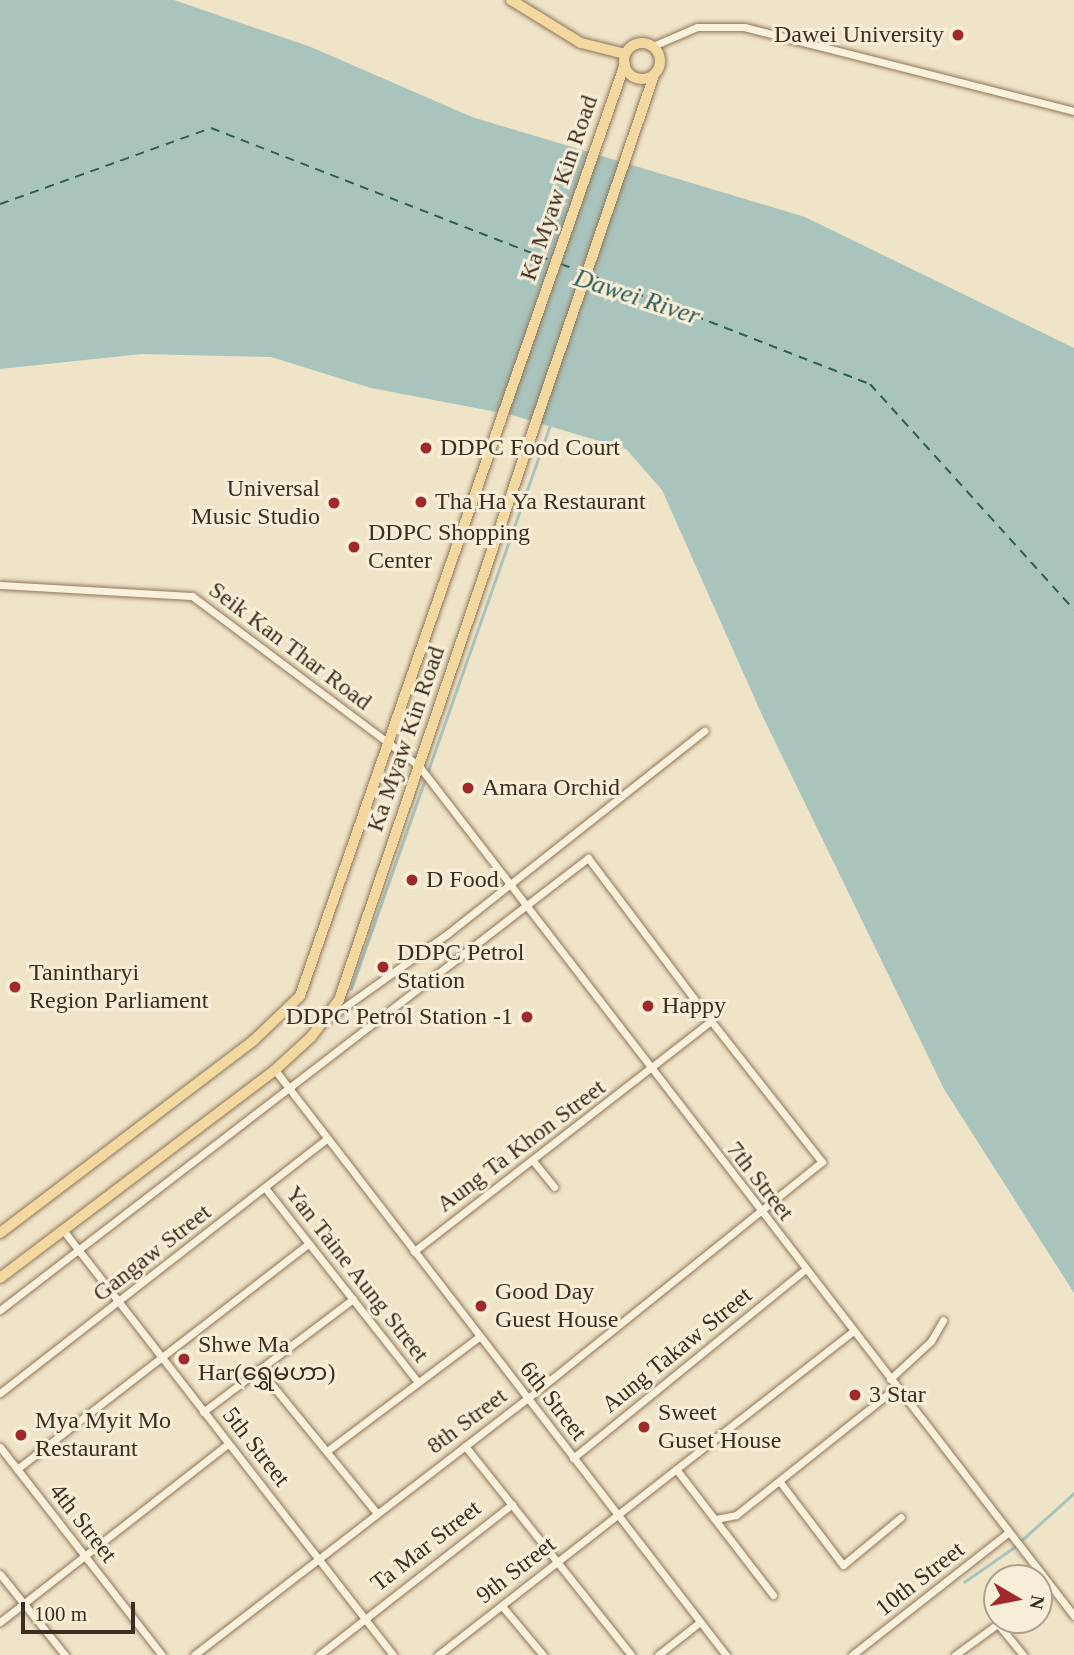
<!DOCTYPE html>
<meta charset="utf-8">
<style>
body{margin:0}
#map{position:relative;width:1074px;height:1655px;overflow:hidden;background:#f0e4c8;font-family:"Times New Roman","Noto Sans Myanmar",serif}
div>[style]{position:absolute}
.water>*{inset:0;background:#a9c4bc}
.stream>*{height:2.5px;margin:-1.25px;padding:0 1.25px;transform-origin:1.25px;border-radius:1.25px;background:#a9c4bc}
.ferry>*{height:2px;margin-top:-1px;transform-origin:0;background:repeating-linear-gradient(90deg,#2f5d5a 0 9px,transparent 0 16px)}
.roads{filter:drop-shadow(0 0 2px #8d765c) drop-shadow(0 0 2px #8d765c)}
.minor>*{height:7px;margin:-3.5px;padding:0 3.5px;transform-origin:3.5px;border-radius:3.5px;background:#faf1dc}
.major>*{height:10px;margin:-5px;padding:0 5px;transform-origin:5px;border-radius:5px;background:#f3d9a0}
.major>.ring{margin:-5px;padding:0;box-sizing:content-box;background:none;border:10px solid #f3d9a0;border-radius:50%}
.dots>*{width:19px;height:19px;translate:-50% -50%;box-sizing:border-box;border:4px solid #f7eed8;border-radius:50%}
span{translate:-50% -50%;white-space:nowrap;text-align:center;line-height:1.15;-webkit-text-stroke:6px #f7eed8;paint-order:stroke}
.poi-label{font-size:24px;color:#3d2e20}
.right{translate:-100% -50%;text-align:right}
.left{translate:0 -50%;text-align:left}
.street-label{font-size:24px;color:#3d2e20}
.water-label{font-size:26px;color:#2f5d5a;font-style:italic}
.north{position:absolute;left:983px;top:1564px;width:70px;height:70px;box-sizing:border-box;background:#f7eed8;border:2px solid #ada18e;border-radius:50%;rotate:100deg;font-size:19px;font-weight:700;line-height:28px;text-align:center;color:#3d2e20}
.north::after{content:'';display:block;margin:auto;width:24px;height:32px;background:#9e2a2b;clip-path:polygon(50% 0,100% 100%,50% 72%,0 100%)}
.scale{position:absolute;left:21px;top:1602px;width:114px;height:32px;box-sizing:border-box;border:4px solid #3d2e20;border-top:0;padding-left:9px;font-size:21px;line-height:24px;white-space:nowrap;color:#3d2e20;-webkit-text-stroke:5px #f7eed8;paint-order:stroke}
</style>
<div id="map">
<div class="water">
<div style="clip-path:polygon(0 0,174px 0,311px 47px,472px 117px,805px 217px,1074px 348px,1074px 1293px,944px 1089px,762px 715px,662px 490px,626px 449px,512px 415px,371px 388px,271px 357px,142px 354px,0 369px)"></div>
</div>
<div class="stream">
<div style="left:351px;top:989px;width:598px;rotate:-70.57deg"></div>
<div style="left:964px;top:1582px;width:60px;rotate:-34.8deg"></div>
<div style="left:1013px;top:1548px;width:82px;rotate:-42deg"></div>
</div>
<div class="ferry">
<div style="left:0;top:204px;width:224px;rotate:-19.8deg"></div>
<div style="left:211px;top:128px;width:366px;rotate:21.3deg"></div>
<div style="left:561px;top:264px;width:22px;rotate:21deg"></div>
<div style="left:590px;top:275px;width:300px;rotate:21.3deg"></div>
<div style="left:870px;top:384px;width:304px;rotate:47.9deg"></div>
</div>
<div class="roads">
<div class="minor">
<div style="left:653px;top:46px;width:48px;rotate:-23.4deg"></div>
<div style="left:697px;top:27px;width:47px"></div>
<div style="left:744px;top:27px;width:341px;rotate:14.3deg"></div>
<div style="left:0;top:585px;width:192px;rotate:3.3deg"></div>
<div style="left:192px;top:596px;width:284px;rotate:36.8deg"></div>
<div style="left:419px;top:766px;width:1073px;rotate:52.38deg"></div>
<div style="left:329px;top:1018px;width:145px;rotate:-35.4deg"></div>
<div style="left:447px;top:934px;width:328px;rotate:-38.3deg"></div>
<div style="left:275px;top:1070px;width:739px;rotate:52.37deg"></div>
<div style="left:534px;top:1162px;width:32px;rotate:51deg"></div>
<div style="left:266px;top:1189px;width:246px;rotate:51.8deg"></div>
<div style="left:63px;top:1230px;width:538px;rotate:52.17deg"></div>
<div style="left:0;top:1310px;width:742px;rotate:-37.55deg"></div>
<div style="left:588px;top:858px;width:204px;rotate:53deg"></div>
<div style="left:711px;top:1021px;width:376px;rotate:142.2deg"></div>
<div style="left:259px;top:1369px;width:186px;rotate:50.7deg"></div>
<div style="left:890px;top:1379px;width:56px;rotate:-42.8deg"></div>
<div style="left:931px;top:1341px;width:24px;rotate:-60deg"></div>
<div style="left:0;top:1393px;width:412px;rotate:-37.9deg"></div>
<div style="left:203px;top:1412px;width:188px;rotate:-37deg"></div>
<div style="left:465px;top:1446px;width:267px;rotate:51.5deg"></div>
<div style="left:0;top:1447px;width:264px;rotate:52.1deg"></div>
<div style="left:327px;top:1451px;width:190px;rotate:-36.9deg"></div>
<div style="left:573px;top:1458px;width:298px;rotate:-39.1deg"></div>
<div style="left:17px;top:1469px;width:369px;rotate:-37.7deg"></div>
<div style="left:676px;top:1469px;width:159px;rotate:52.4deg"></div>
<div style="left:780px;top:1482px;width:104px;rotate:52.8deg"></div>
<div style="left:843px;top:1565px;width:75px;rotate:-39.6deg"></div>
<div style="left:716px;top:1519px;width:20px;rotate:-11deg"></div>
<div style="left:736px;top:1515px;width:206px;rotate:-38.5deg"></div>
<div style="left:0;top:1574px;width:104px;rotate:51.3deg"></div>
<div style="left:1039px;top:1592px;width:13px;rotate:-39deg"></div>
<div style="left:502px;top:1606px;width:64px;rotate:50.1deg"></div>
<div style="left:0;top:1622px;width:289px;rotate:-38deg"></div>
<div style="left:998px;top:1624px;width:40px;rotate:51deg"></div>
<div style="left:194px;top:1655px;width:421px;rotate:-37.6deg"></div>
<div style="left:528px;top:1398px;width:377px;rotate:-38.8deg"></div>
<div style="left:822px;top:1162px;width:179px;rotate:-128.2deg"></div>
<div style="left:319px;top:1655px;width:245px;rotate:-38deg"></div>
<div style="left:438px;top:1655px;width:525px;rotate:-37.96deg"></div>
<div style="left:658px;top:1655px;width:53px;rotate:-38.2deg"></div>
<div style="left:852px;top:1655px;width:199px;rotate:-38.1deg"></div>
<div style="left:955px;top:1655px;width:59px;rotate:-36.1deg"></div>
</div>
<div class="major">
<div style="left:511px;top:0;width:82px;rotate:31.6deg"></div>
<div style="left:581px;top:43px;width:45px;rotate:14deg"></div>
<div class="ring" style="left:624px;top:43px;width:26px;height:26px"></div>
<div style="left:0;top:1233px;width:318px;rotate:-37.2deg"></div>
<div style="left:253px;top:1041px;width:65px;rotate:-43.8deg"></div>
<div style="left:300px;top:996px;width:987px;rotate:-70.78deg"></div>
<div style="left:0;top:1278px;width:345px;rotate:-37.1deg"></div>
<div style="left:275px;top:1070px;width:49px;rotate:-42.5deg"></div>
<div style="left:311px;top:1037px;width:46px;rotate:-52.9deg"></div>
<div style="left:339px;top:1000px;width:977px;rotate:-71.19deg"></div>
</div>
</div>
<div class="dots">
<div style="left:958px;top:35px;background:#9e2a2b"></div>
<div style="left:426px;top:448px;background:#9e2a2b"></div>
<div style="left:421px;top:502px;background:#9e2a2b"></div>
<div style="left:334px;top:503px;background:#9e2a2b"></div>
<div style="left:354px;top:547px;background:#9e2a2b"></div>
<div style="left:468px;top:788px;background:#9e2a2b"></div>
<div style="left:412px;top:880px;background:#9e2a2b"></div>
<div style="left:383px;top:967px;background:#9e2a2b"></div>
<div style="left:15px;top:987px;background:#9e2a2b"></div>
<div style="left:648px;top:1006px;background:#9e2a2b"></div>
<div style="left:527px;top:1017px;background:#9e2a2b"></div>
<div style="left:481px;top:1306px;background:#9e2a2b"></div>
<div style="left:184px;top:1359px;background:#9e2a2b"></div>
<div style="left:855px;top:1395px;background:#9e2a2b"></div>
<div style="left:644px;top:1427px;background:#9e2a2b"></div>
<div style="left:21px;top:1435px;background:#9e2a2b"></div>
</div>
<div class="poi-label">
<span class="right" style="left:944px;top:35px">Dawei University</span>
<span class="left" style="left:440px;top:448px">DDPC Food Court</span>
<span class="right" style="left:320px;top:503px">Universal<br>Music Studio</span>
<span class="left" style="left:435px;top:502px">Tha Ha Ya Restaurant</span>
<span class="left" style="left:368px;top:547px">DDPC Shopping<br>Center</span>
<span class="left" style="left:482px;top:788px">Amara Orchid</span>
<span class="left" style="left:426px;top:880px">D Food</span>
<span class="left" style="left:397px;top:967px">DDPC Petrol<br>Station</span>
<span class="left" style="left:29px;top:987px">Tanintharyi<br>Region Parliament</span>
<span class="left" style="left:662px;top:1006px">Happy</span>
<span class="right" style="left:513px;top:1017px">DDPC Petrol Station -1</span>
<span class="left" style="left:495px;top:1306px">Good Day<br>Guest House</span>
<span class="left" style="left:198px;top:1359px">Shwe Ma<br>Har(‌‌ရွှေမဟာ)</span>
<span class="left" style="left:869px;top:1395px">3 Star</span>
<span class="left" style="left:658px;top:1427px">Sweet<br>Guset House</span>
<span class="left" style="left:35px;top:1435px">Mya Myit Mo<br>Restaurant</span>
</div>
<div class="street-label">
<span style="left:559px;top:188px;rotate:-71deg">Ka Myaw Kin Road</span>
<span style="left:290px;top:646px;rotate:37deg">Seik Kan Thar Road</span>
<span style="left:406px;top:739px;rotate:-71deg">Ka Myaw Kin Road</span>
<span style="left:521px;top:1146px;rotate:-37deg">Aung Ta Khon Street</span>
<span style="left:760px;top:1181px;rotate:52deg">7th Street</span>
<span style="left:152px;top:1253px;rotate:-38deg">Gangaw Street</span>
<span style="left:357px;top:1274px;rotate:52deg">Yan Taine Aung Street</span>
<span style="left:677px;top:1350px;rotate:-39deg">Aung Takaw Street</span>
<span style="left:553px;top:1401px;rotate:52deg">6th Street</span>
<span style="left:467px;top:1421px;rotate:-37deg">8th Street</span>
<span style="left:256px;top:1447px;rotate:52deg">5th Street</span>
<span style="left:83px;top:1523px;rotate:52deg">4th Street</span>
<span style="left:426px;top:1546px;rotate:-38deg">Ta Mar Street</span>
<span style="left:516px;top:1570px;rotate:-38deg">9th Street</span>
<span style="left:920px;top:1579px;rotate:-38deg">10th Street</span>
</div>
<div class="water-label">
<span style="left:637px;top:297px;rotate:18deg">Dawei River</span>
</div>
<div class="north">N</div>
<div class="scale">100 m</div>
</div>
